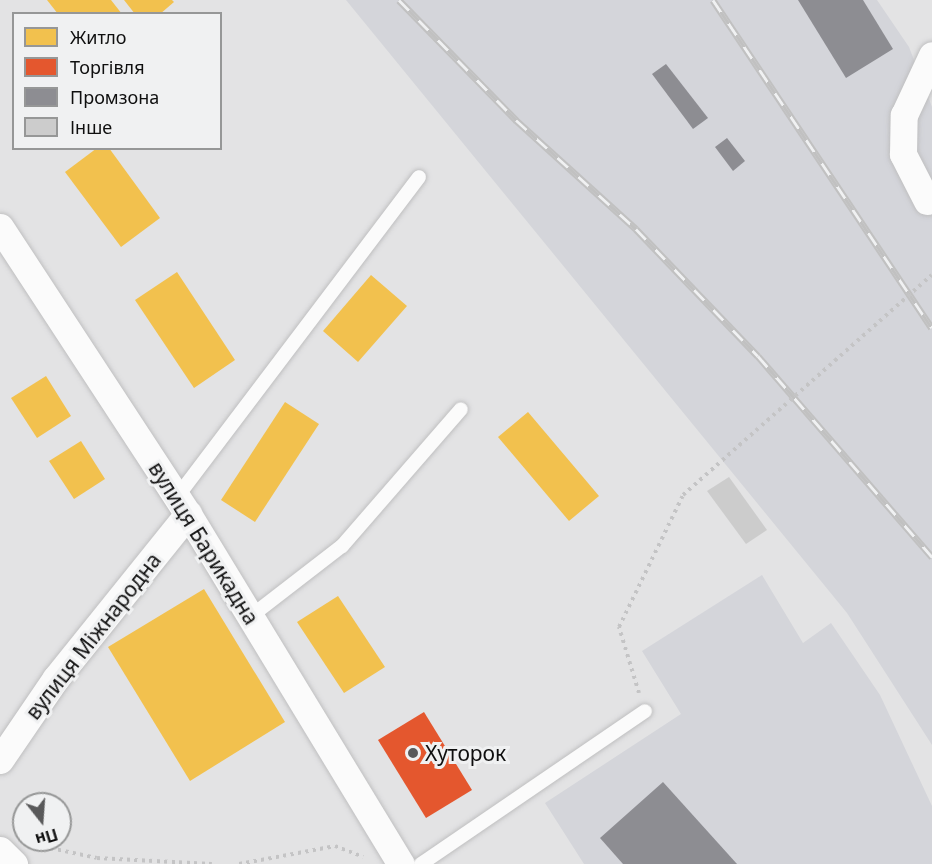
<!DOCTYPE html>
<meta charset="utf-8">
<style>
body{margin:0}
#map{position:relative;width:932px;height:864px;overflow:hidden;background:#e3e3e4;font-family:"Noto Sans",sans-serif}
div>[style]{position:absolute}
.built>*{inset:0;background:#d4d5da}
.homes>*{inset:0;background:#f2c14e}
.shops>*{inset:0;background:#e4572e}
.industry>*{inset:0;background:#8d8d92}
.building>*{inset:0;background:#ccc}
.path>*{height:4px;margin-top:-2px;transform-origin:0;background:repeating-linear-gradient(90deg,#c4c4c5 0 3px,transparent 0 7.5px)}
.roads{filter:drop-shadow(0 0 2px #bfbfc0) drop-shadow(0 0 2px #bfbfc0)}
.service>*{height:14px;margin:-7px;padding:0 7px;transform-origin:7px;border-radius:7px;background:#fbfbfb}
.minor>*{height:27px;margin:-13.5px;padding:0 13.5px;transform-origin:13.5px;border-radius:13.5px;background:#fbfbfb}
.rail>*{height:7px;margin-top:-3.5px;transform-origin:0;background:repeating-linear-gradient(90deg,#f0f1f2 0 14px,#c1c1c1 0 28px);box-sizing:border-box;border-block:2px solid #c1c1c1}
.path-bridge>*{height:4px;margin-top:-2px;transform-origin:0;background:repeating-linear-gradient(90deg,#c4c4c5 0 3px,transparent 0 7.5px)}
.dots>*{width:16px;height:16px;translate:-50% -50%;box-sizing:border-box;border:3px solid #f0f1f2;border-radius:50%}
span{translate:-50% -50%;white-space:nowrap;text-align:center;line-height:1.15;-webkit-text-stroke:6px #f0f1f2;paint-order:stroke}
.street-label{font-size:21px;color:#0f0f0f}
.poi-label{font-size:21px;color:#0f0f0f}
.left{translate:0 -50%;text-align:left}
.legend{position:absolute;left:12px;top:12px;width:210px;height:138px;box-sizing:border-box;background:#f0f1f2;border:2px solid #969797;margin:0;padding:8px 10px;list-style:none;font-size:18px;color:#0f0f0f}
.legend li{display:flex;align-items:center;gap:12px;height:30px}
.legend b{width:30px;border:2px solid #969797}
.north{position:absolute;left:12px;top:792px;width:60px;height:60px;box-sizing:border-box;background:#f0f1f2;border:2px solid #969797;border-radius:50%;rotate:163deg;font-size:16px;font-weight:700;line-height:24px;text-align:center;color:#0f0f0f}
.north::after{content:'';display:block;margin:auto;width:21px;height:27px;background:#59595a;clip-path:polygon(50% 0,100% 100%,50% 72%,0 100%)}
</style>
<div id="map">
<div class="built">
<div style="clip-path:polygon(346px 0,877px 0,909px 47px,932px 107px,932px 745px,847px 613px)"></div>
<div style="clip-path:polygon(762px 575px,803px 643px,831px 623px,880px 695px,932px 806px,932px 864px,584px 864px,545px 803px,681px 714px,642px 651px)"></div>
</div>
<div class="homes">
<div style="clip-path:polygon(47px 0,111px 0,122px 14px,58px 14px)"></div>
<div style="clip-path:polygon(124px 0,172px 0,174px 2px,160px 14px,135px 14px)"></div>
<div style="clip-path:polygon(97px 148px,109px 148px,160px 218px,121px 247px,65px 172px)"></div>
<div style="clip-path:polygon(177px 272px,235px 360px,194px 388px,135px 300px)"></div>
<div style="clip-path:polygon(371px 275px,407px 306px,358px 362px,323px 331px)"></div>
<div style="clip-path:polygon(46px 376px,71px 416px,37px 438px,11px 398px)"></div>
<div style="clip-path:polygon(285px 402px,319px 424px,255px 522px,221px 500px)"></div>
<div style="clip-path:polygon(528px 412px,599px 496px,569px 521px,498px 437px)"></div>
<div style="clip-path:polygon(81px 441px,105px 479px,74px 499px,49px 461px)"></div>
<div style="clip-path:polygon(204px 589px,285px 722px,190px 781px,108px 647px)"></div>
<div style="clip-path:polygon(338px 596px,385px 667px,344px 693px,297px 622px)"></div>
</div>
<div class="shops">
<div style="clip-path:polygon(424px 712px,472px 790px,426px 818px,378px 740px)"></div>
</div>
<div class="industry">
<div style="clip-path:polygon(798px 0,863px 0,893px 49px,846px 78px)"></div>
<div style="clip-path:polygon(666px 64px,708px 118px,693px 129px,652px 74px)"></div>
<div style="clip-path:polygon(727px 138px,745px 161px,733px 171px,715px 147px)"></div>
<div style="clip-path:polygon(663px 782px,737px 864px,623px 864px,600px 838px)"></div>
</div>
<div class="building">
<div style="clip-path:polygon(729px 477px,767px 530px,746px 544px,707px 491px)"></div>
</div>
<div class="path">
<div style="left:639px;top:693px;width:69px;rotate:-106.9deg"></div>
<div style="left:619px;top:627px;width:147px;rotate:-64.1deg"></div>
<div style="left:36px;top:845px;width:62px;rotate:12deg"></div>
<div style="left:97px;top:858px;width:115px;rotate:3deg"></div>
<div style="left:239px;top:864px;width:98px;rotate:-10.6deg"></div>
<div style="left:335px;top:846px;width:30px;rotate:21deg"></div>
</div>
<div class="roads">
<div class="service">
<div style="left:177px;top:497px;width:401px;rotate:-52.9deg"></div>
<div style="left:250px;top:617px;width:116px;rotate:-37.7deg"></div>
<div style="left:342px;top:546px;width:181px;rotate:-49deg"></div>
<div style="left:421px;top:864px;width:271px;rotate:-34.3deg"></div>
</div>
<div class="minor">
<div style="left:927px;top:201px;width:53px;rotate:-117.1deg"></div>
<div style="left:903px;top:154px;width:39px;rotate:-89deg"></div>
<div style="left:904px;top:115px;width:66px;rotate:-65deg"></div>
<div style="left:0;top:227px;width:343px;rotate:56.8deg"></div>
<div style="left:188px;top:514px;width:410px;rotate:58.7deg"></div>
<div style="left:0;top:760px;width:99px;rotate:-55.7deg"></div>
<div style="left:56px;top:678px;width:211px;rotate:-51.2deg"></div>
<div style="left:0;top:850px;width:20px;rotate:45deg"></div>
</div>
</div>
<div class="rail">
<div style="left:399px;top:0;width:168px;rotate:45.7deg"></div>
<div style="left:516px;top:120px;width:162px;rotate:42.2deg"></div>
<div style="left:636px;top:229px;width:176px;rotate:46.2deg"></div>
<div style="left:758px;top:356px;width:266px;rotate:49.1deg"></div>
<div style="left:713px;top:0;width:394px;rotate:56.3deg"></div>
</div>
<div class="path-bridge">
<div style="left:683px;top:495px;width:332px;rotate:-41.5deg"></div>
</div>
<div class="dots">
<div style="left:413px;top:753px;background:#59595a"></div>
</div>
<div class="street-label">
<span style="left:204px;top:543px;rotate:58deg">вулиця Барикадна</span>
<span style="left:93px;top:636px;rotate:-52deg">вулиця Міжнародна</span>
</div>
<div class="poi-label">
<span class="left" style="left:425px;top:753px">Хуторок</span>
</div>
<ul class="legend">
<li><b style="height:16px;background:#f2c14e"></b>Житло</li>
<li><b style="height:16px;background:#e4572e"></b>Торгівля</li>
<li><b style="height:16px;background:#8d8d92"></b>Промзона</li>
<li><b style="height:16px;background:#ccc"></b>Інше</li>
</ul>
<div class="north">Пн</div>
</div>
